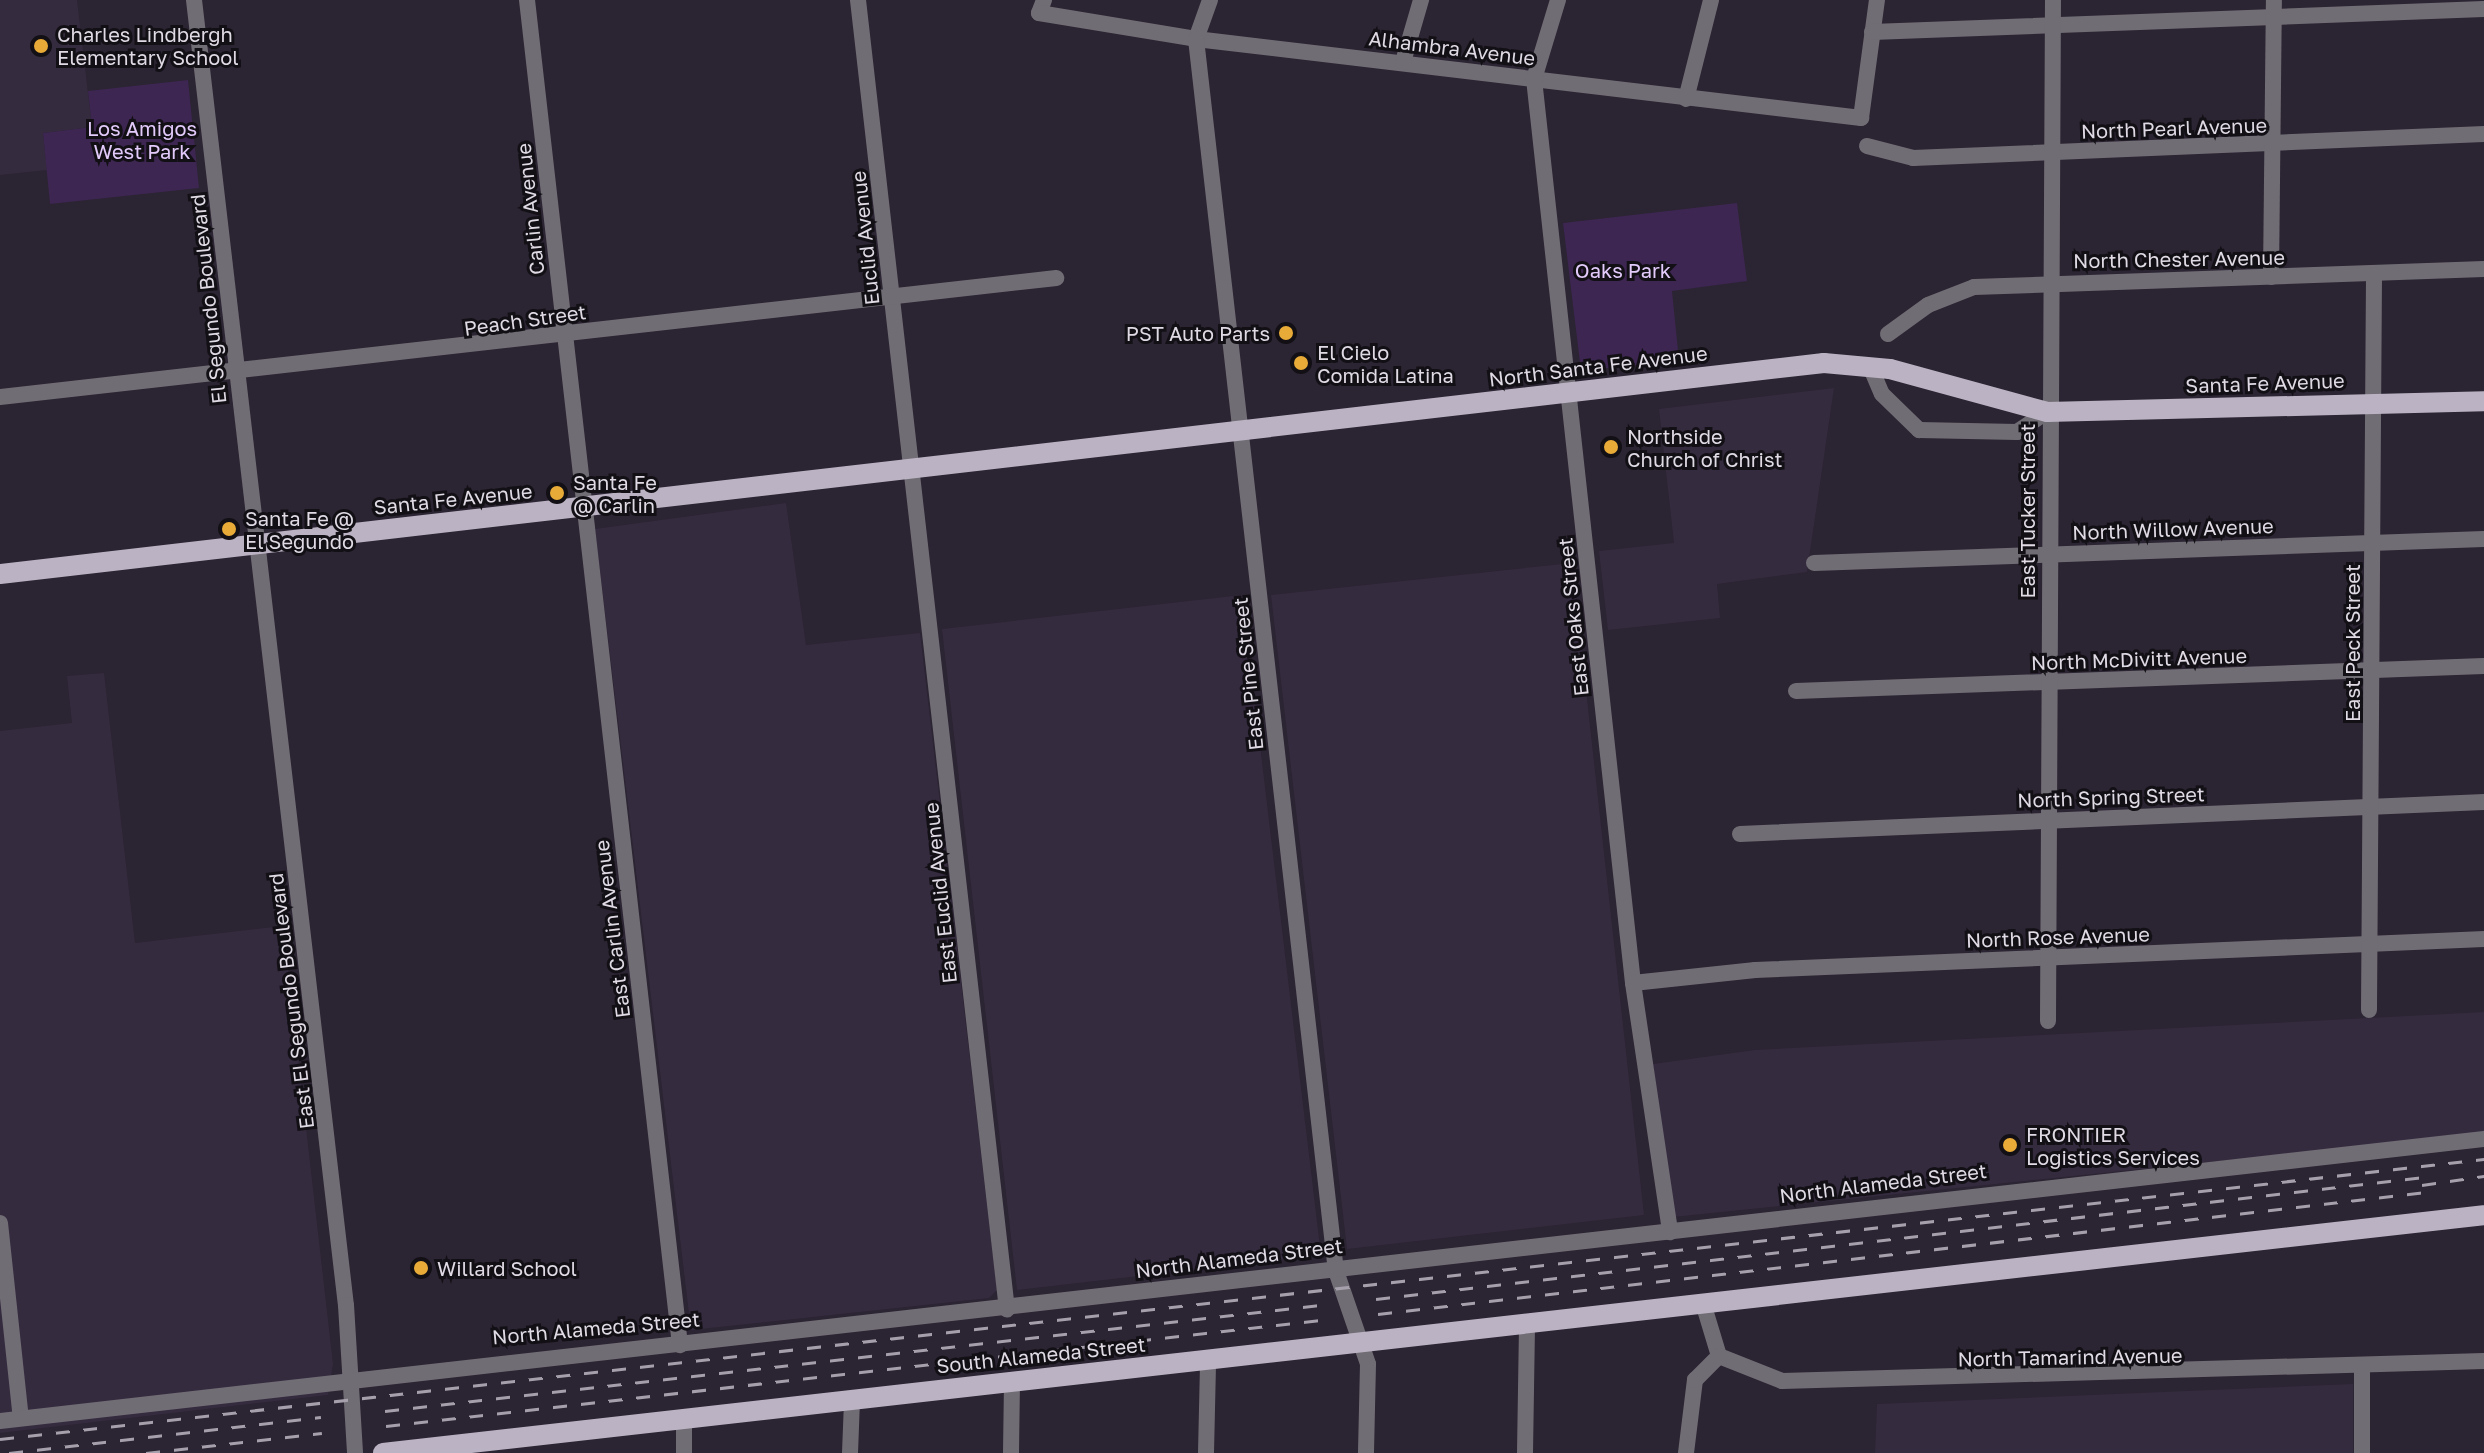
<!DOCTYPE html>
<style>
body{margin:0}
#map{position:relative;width:2484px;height:1453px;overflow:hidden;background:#2b2432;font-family:"Golos Text",sans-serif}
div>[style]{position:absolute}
.built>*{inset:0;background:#352b3f}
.green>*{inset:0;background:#3d2651}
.minor>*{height:16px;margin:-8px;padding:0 8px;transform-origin:8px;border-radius:8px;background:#716d75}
.major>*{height:20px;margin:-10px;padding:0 10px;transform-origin:10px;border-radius:10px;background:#bbb3c3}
.rail>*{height:3px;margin-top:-1.5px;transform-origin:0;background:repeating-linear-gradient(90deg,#a5a0ab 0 14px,transparent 0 28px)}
.dots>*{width:22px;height:22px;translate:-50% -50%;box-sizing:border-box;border:4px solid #120f15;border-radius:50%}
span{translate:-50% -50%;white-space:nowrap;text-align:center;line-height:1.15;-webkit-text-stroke:6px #120f15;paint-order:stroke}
.poi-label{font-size:20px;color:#dfdae4}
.left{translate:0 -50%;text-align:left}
.right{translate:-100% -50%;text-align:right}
.street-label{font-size:20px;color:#dfdae4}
.park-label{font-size:20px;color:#e2cafa}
</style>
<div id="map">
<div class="built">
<div style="clip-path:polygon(0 0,77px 0,92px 127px,43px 133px,47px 170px,0 175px)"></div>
<div style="clip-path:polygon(1834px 388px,1807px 572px,1717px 584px,1720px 618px,1608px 630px,1599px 551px,1674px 543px,1659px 409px)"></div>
<div style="clip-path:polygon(786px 503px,806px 645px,920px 633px,997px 1290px,989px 1298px,691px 1330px,595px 529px)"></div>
<div style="clip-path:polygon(1572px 563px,1644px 1215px,1347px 1249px,1271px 595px)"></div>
<div style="clip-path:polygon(1242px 595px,1321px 1255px,1017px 1290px,942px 629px)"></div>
<div style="clip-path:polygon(104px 673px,135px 943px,283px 926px,333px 1364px,328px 1395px,0 1433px,0 731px,72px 723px,67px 676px)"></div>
<div style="clip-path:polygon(2484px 1012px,2484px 1134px,1673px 1217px,1653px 1064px,1755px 1050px)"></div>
<div style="clip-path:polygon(2353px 1384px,2353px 1453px,1875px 1453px,1877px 1404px)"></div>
</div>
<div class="green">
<div style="clip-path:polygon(188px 80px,199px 188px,50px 204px,43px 133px,92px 127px,88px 91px)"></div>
<div style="clip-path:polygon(1737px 203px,1747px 281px,1672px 291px,1679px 360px,1581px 371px,1563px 223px)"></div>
</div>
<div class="minor">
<div style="left:194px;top:0;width:1314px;rotate:83.36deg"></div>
<div style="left:346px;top:1305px;width:148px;rotate:86.5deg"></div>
<div style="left:527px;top:0;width:1354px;rotate:83.51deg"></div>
<div style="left:858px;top:0;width:1318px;rotate:83.51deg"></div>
<div style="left:1044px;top:0;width:14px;rotate:111deg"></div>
<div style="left:1039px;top:13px;width:159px;rotate:9.4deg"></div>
<div style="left:1196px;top:39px;width:670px;rotate:6.77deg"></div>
<div style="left:1861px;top:118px;width:119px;rotate:-82.3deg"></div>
<div style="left:1210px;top:0;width:41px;rotate:109.7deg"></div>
<div style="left:1196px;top:39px;width:1240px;rotate:83.52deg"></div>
<div style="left:1336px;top:1271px;width:98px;rotate:71deg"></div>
<div style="left:1368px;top:1364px;width:89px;rotate:91.3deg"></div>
<div style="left:1558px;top:0;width:83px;rotate:106.9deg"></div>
<div style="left:1534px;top:79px;width:909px;rotate:83.75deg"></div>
<div style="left:1633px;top:983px;width:252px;rotate:81.5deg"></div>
<div style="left:1872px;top:32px;width:612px;rotate:-2.15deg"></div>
<div style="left:1403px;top:62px;width:65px;rotate:-73.8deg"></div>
<div style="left:1686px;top:99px;width:102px;rotate:-75.8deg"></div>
<div style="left:1867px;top:146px;width:48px;rotate:14.6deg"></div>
<div style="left:1913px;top:158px;width:572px;rotate:-2.41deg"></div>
<div style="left:2271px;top:277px;width:277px;rotate:-89.4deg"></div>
<div style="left:1888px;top:334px;width:49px;rotate:-35.9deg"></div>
<div style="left:1928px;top:305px;width:49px;rotate:-21.4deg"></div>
<div style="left:1974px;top:287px;width:510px;rotate:-2.02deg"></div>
<div style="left:1870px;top:366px;width:30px;rotate:67deg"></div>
<div style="left:1882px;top:394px;width:52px;rotate:44.2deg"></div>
<div style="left:1919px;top:430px;width:98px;rotate:1.2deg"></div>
<div style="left:2017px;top:432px;width:36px;rotate:-34deg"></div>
<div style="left:0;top:397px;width:1063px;rotate:-6.43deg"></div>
<div style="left:1814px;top:563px;width:670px;rotate:-2.05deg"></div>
<div style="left:1796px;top:691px;width:688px;rotate:-2.08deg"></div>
<div style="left:1740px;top:834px;width:745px;rotate:-2.46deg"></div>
<div style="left:1633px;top:983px;width:123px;rotate:-6.1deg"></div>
<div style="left:1755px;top:970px;width:730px;rotate:-2.43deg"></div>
<div style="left:2369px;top:1010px;width:735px;rotate:-89.61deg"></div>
<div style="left:2048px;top:1021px;width:1021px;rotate:-89.72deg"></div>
<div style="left:0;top:1223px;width:196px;rotate:83.9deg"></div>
<div style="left:1703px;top:1303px;width:55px;rotate:73.2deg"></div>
<div style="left:1719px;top:1356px;width:68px;rotate:21.6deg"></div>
<div style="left:1782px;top:1381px;width:702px;rotate:-1.63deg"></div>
<div style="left:0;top:1421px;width:2500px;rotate:-6.48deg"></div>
<div style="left:684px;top:1453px;width:35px;rotate:-90deg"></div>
<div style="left:850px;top:1453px;width:53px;rotate:-87.8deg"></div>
<div style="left:1011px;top:1453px;width:72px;rotate:-89.2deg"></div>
<div style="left:1206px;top:1453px;width:91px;rotate:-88.7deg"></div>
<div style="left:1525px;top:1453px;width:127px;rotate:-89.1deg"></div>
<div style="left:1686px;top:1453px;width:74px;rotate:-83deg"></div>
<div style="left:1695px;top:1380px;width:34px;rotate:-45deg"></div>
<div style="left:2362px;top:1453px;width:85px;rotate:-90deg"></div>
</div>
<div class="major">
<div style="left:0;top:574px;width:1836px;rotate:-6.6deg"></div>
<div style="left:1824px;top:363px;width:66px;rotate:5.2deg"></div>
<div style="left:1890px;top:369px;width:163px;rotate:15.3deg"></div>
<div style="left:2047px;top:412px;width:437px;rotate:-1.4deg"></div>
<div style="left:383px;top:1453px;width:2114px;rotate:-6.46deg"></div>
</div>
<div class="rail">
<div style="left:2422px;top:1185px;width:63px;rotate:-8.3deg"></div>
<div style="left:1376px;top:1299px;width:1064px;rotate:-6.64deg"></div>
<div style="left:1378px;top:1314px;width:1064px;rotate:-6.64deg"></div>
<div style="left:385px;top:1411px;width:950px;rotate:-6.47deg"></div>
<div style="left:386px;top:1426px;width:950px;rotate:-6.47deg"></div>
<div style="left:0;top:1439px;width:2500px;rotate:-6.43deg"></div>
<div style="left:9px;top:1453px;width:314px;rotate:-6.6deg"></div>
<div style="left:146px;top:1453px;width:177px;rotate:-6.5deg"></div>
</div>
<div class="dots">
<div style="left:41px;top:46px;background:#e9ab38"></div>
<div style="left:1286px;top:333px;background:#e9ab38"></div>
<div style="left:1301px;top:363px;background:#e9ab38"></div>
<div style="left:1611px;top:447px;background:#e9ab38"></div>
<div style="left:557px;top:493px;background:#e9ab38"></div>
<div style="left:229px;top:529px;background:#e9ab38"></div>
<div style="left:2010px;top:1145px;background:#e9ab38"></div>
<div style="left:421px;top:1268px;background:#e9ab38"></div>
</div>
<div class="poi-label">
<span class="left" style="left:57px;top:46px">Charles Lindbergh<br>Elementary School</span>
<span class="right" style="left:1270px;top:333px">PST Auto Parts</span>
<span class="left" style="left:1317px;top:364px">El Cielo<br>Comida Latina</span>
<span class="left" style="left:1627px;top:448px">Northside<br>Church of Christ</span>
<span class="left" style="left:573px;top:494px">Santa Fe<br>@ Carlin</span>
<span class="left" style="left:245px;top:530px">Santa Fe @<br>El Segundo</span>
<span class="left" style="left:2026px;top:1146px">FRONTIER<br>Logistics Services</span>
<span class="left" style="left:437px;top:1268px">Willard School</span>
</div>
<div class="street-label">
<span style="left:1452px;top:48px;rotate:7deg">Alhambra Avenue</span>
<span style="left:2174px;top:128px;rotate:-2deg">North Pearl Avenue</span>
<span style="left:530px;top:209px;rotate:-96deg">Carlin Avenue</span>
<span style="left:865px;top:238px;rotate:-96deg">Euclid Avenue</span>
<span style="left:2179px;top:259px;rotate:-1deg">North Chester Avenue</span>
<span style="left:208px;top:299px;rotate:-96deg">El Segundo Boulevard</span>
<span style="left:525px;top:320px;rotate:-8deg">Peach Street</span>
<span style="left:1598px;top:366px;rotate:-7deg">North Santa Fe Avenue</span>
<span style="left:2265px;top:383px;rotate:-2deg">Santa Fe Avenue</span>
<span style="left:453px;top:499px;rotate:-6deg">Santa Fe Avenue</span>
<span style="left:2027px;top:511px;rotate:-90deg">East Tucker Street</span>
<span style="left:2173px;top:529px;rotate:-2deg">North Willow Avenue</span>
<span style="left:1573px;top:617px;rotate:-96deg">East Oaks Street</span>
<span style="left:2352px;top:643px;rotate:-90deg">East Peck Street</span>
<span style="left:2139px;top:659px;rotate:-2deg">North McDivitt Avenue</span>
<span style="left:1248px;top:674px;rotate:-96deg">East Pine Street</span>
<span style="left:2111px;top:797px;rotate:-2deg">North Spring Street</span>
<span style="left:940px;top:893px;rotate:-96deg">East Euclid Avenue</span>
<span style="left:612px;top:929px;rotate:-97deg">East Carlin Avenue</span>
<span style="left:2058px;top:937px;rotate:-2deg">North Rose Avenue</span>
<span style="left:291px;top:1001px;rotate:-97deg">East El Segundo Boulevard</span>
<span style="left:1883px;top:1183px;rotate:-7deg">North Alameda Street</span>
<span style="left:1239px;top:1258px;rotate:-7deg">North Alameda Street</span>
<span style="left:596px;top:1328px;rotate:-5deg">North Alameda Street</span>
<span style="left:1041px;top:1355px;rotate:-6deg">South Alameda Street</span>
<span style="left:2070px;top:1357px;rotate:-1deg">North Tamarind Avenue</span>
</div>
<div class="park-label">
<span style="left:142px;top:140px">Los Amigos<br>West Park</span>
<span style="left:1623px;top:270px">Oaks Park</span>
</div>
</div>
